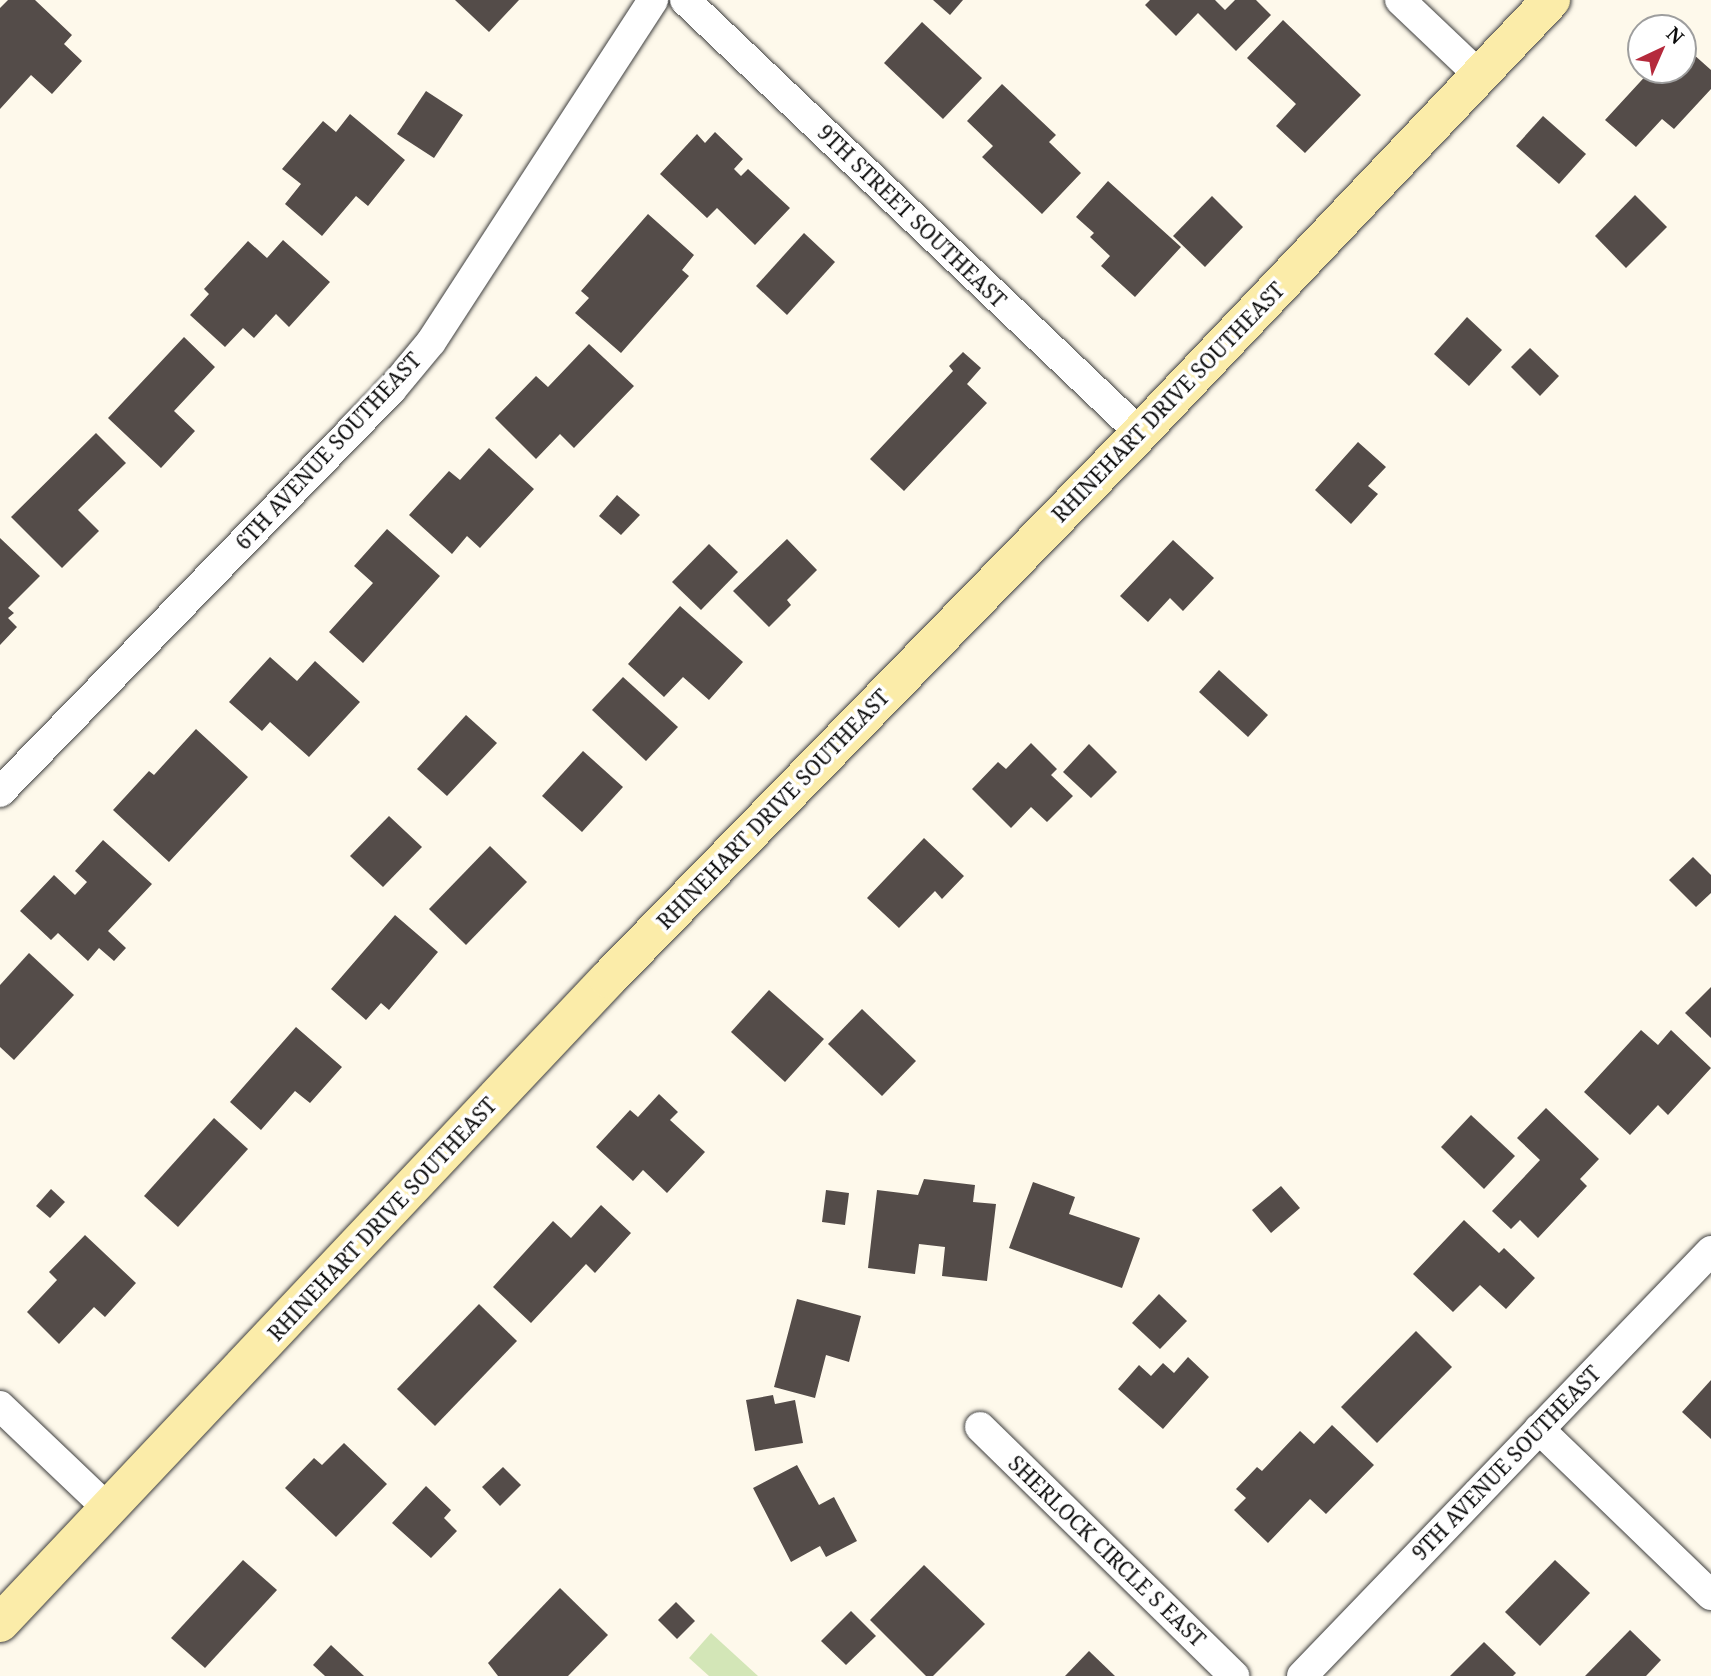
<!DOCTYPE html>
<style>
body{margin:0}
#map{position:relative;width:1711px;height:1676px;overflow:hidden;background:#fef9eb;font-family:"Noto Serif",serif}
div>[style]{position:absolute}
.green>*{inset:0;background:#d3e6b7}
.building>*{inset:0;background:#544c49}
.roads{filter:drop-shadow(0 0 2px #3f3f3f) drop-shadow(0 0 2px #3f3f3f)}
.street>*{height:30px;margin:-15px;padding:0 15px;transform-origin:15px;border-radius:15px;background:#fff}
.secondary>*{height:38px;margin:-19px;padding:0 19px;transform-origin:19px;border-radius:19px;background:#fbeca9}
span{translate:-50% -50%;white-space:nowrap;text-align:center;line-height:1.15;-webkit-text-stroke:7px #fff;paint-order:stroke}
.street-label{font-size:21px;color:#0c0c0c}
.north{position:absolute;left:1627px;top:14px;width:70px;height:70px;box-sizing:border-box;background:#fff;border:2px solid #9e9e9e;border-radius:50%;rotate:44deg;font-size:19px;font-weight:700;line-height:28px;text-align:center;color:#0c0c0c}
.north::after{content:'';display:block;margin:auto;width:24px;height:32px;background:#b52a3c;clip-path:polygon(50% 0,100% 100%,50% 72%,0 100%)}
</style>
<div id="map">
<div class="green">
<div style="clip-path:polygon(711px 1633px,758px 1676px,709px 1676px,689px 1658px)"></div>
</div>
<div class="building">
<div style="clip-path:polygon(8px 0,35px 0,72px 35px,64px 44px,82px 61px,52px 94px,31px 75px,0 109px,0 8px)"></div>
<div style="clip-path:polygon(455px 0,519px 0,489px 32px)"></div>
<div style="clip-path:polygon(933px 0,963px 0,950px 15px)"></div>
<div style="clip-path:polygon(1150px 0,1215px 0,1225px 10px,1235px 0,1256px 0,1271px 15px,1236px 51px,1198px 13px,1176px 36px,1145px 5px)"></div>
<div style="clip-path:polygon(1283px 20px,1361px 95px,1305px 153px,1276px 126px,1296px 104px,1247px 58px)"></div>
<div style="clip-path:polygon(922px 22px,982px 78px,943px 119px,884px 63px)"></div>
<div style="clip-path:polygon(1683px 45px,1711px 70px,1711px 89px,1674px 129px,1662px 119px,1636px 147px,1605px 120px,1651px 70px,1683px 70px)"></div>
<div style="clip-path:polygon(1002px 84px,1056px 135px,1049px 142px,1081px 173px,1042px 214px,982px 157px,993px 146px,967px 121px)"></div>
<div style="clip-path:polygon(426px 91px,463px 115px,434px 158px,397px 134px)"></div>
<div style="clip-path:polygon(350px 114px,405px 160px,368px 206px,356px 196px,322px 236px,285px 204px,301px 184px,282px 169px,323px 121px,336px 132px)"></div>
<div style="clip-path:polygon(1543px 116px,1586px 154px,1559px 184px,1516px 146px)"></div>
<div style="clip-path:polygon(715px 132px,743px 159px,734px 169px,741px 176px,748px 169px,790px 208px,755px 245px,717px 208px,707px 218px,660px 174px,697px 134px,705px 143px)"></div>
<div style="clip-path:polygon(1108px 181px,1181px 247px,1135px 297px,1101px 266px,1110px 256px,1090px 237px,1094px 233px,1076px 217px)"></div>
<div style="clip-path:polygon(1635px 195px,1667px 227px,1626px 268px,1595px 236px)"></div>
<div style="clip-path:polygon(1212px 196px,1243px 227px,1205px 267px,1173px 236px)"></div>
<div style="clip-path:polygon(648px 214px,694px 255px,682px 270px,689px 276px,621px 353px,575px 313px,589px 298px,581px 291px)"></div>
<div style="clip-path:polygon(804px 233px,835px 262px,787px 315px,756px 286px)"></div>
<div style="clip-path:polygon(283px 240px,330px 282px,289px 327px,276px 314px,254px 338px,243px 328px,225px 347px,190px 315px,209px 294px,204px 289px,248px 241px,267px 258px)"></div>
<div style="clip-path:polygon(1467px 317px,1502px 350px,1469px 386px,1434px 354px)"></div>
<div style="clip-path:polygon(184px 337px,215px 367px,174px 411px,195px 431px,161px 468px,108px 418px)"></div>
<div style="clip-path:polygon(589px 344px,634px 386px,574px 448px,560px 434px,536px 459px,495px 418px,536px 376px,548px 387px)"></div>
<div style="clip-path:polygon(1530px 348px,1559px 376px,1540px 396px,1511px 367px)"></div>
<div style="clip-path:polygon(963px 352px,981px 368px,967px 384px,987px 403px,904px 491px,870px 459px,953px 371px,949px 366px)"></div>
<div style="clip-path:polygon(96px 433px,126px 463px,78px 510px,99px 531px,62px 568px,11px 517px)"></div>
<div style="clip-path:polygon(1358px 442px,1386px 467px,1368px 486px,1378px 494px,1351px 524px,1315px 490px)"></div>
<div style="clip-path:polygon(489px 448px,534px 489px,480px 548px,467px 536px,452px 554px,409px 515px,449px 471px,460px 480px)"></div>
<div style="clip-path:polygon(617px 495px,640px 515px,621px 535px,599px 516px)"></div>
<div style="clip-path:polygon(387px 529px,440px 576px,363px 663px,329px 632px,373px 583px,354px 566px)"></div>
<div style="clip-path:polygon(0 538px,40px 576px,8px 608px,14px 613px,8px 618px,17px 627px,0 645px)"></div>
<div style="clip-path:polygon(787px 539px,817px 570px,787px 600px,791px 605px,769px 627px,733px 591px)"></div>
<div style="clip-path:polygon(1173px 540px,1214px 578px,1183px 611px,1170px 598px,1148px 622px,1120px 596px)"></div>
<div style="clip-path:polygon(709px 544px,738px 572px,701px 610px,672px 582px)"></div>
<div style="clip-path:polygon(680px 606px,743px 662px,709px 700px,683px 677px,664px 697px,628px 664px)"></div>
<div style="clip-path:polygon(270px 657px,297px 681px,315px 661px,360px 702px,309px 757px,270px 722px,262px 731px,229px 702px)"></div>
<div style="clip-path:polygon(1219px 670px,1268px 715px,1248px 737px,1199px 692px)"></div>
<div style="clip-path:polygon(623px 677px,678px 727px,646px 761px,592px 710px)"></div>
<div style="clip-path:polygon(466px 715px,497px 743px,447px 796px,417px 769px)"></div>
<div style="clip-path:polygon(196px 729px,248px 777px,169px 862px,113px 810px,149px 771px,154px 775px)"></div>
<div style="clip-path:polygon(1031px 743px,1057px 769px,1051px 775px,1073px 796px,1047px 822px,1031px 807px,1011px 828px,972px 789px,998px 762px,1006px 769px)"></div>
<div style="clip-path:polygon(1089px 744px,1117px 772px,1091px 798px,1063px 772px)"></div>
<div style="clip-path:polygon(583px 751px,623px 787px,582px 832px,542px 796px)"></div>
<div style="clip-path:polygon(389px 816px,422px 847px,383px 887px,350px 856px)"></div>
<div style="clip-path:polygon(924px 838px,964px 876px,942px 899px,935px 891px,899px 928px,867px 898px)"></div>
<div style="clip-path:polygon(103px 840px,152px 884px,108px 931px,126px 948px,114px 961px,99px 948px,88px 961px,58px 933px,51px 940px,20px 911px,54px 875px,75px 895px,87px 882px,75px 871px)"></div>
<div style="clip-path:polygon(490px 846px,527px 882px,466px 945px,429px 909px)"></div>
<div style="clip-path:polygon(1693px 857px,1711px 875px,1711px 893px,1696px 907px,1669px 880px)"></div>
<div style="clip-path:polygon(395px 915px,438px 952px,389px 1010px,381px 1003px,366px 1020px,331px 989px)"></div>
<div style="clip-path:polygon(29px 953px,74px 995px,14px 1060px,0 1047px,0 985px)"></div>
<div style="clip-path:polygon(1711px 987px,1711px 1038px,1685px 1013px)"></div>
<div style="clip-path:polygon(769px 990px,824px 1039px,785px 1082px,731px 1032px)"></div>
<div style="clip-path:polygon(862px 1009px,916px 1061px,882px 1096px,828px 1044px)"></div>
<div style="clip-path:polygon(296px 1027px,342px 1067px,310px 1103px,295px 1091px,261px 1130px,230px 1102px)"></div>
<div style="clip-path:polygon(1641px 1030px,1658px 1045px,1671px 1030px,1711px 1068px,1668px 1115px,1658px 1105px,1630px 1135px,1584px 1092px)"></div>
<div style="clip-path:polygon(659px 1094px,678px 1112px,670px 1120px,705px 1152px,667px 1193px,643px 1170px,633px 1181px,596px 1147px,630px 1110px,638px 1117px)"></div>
<div style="clip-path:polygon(1546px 1108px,1599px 1159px,1580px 1179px,1587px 1186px,1538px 1238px,1520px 1220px,1511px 1229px,1492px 1211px,1540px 1160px,1517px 1138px)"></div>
<div style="clip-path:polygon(1471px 1115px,1515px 1156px,1484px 1189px,1441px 1147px)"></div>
<div style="clip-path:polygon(214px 1118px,248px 1149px,178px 1227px,144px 1196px)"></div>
<div style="clip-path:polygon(924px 1179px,975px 1185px,973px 1202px,996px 1204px,987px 1281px,942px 1276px,945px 1247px,919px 1244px,915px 1274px,868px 1268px,877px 1190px,918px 1195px)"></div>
<div style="clip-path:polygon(1033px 1182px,1075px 1197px,1069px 1214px,1140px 1238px,1122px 1288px,1009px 1248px)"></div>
<div style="clip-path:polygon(1281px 1186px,1300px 1208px,1271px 1233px,1252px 1210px)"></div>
<div style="clip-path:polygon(51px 1189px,65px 1202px,50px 1218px,36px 1206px)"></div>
<div style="clip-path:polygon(826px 1190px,849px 1193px,845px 1225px,822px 1222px)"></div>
<div style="clip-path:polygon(601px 1205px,631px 1233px,595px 1273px,586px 1264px,531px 1323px,493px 1287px,553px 1221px,571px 1238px)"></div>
<div style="clip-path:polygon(1464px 1220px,1499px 1253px,1504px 1248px,1535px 1278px,1506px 1309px,1480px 1285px,1453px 1312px,1413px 1274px)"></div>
<div style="clip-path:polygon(85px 1235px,136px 1283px,105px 1317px,94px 1307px,59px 1344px,27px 1312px,57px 1280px,49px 1272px)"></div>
<div style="clip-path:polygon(1159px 1294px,1187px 1321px,1160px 1349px,1132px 1323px)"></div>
<div style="clip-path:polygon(797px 1299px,861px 1316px,849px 1362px,826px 1355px,815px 1398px,774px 1387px)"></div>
<div style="clip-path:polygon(479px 1304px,517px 1341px,435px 1426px,397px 1389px)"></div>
<div style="clip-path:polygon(1416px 1331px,1452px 1367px,1377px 1443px,1341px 1407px)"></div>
<div style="clip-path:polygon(1188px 1357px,1209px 1377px,1163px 1429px,1118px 1389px,1139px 1365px,1151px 1376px,1163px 1363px,1174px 1373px)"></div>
<div style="clip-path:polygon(1711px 1380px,1711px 1439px,1682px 1412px)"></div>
<div style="clip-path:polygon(773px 1395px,775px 1404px,795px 1400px,803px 1443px,755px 1451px,746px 1400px)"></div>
<div style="clip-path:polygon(1332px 1425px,1374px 1465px,1326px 1514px,1310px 1499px,1268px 1543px,1234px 1510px,1246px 1498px,1236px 1489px,1257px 1467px,1262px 1471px,1300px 1431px,1314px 1444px)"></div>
<div style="clip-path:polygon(344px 1443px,387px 1484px,336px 1537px,285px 1488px,314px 1458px,322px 1465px)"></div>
<div style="clip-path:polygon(797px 1465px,819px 1505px,834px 1497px,857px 1541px,826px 1557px,820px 1546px,791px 1562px,753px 1488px)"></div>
<div style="clip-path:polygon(503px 1467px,521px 1485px,500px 1506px,482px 1487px)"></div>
<div style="clip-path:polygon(426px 1486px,451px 1510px,444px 1518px,457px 1531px,431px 1558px,392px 1523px)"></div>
<div style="clip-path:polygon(243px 1560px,277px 1590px,205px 1668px,171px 1638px)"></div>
<div style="clip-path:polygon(1555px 1560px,1590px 1593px,1540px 1646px,1505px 1612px)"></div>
<div style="clip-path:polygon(924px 1565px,985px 1624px,933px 1676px,926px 1676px,870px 1620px)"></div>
<div style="clip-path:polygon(560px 1588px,608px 1635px,568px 1676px,498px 1676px,488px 1663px)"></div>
<div style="clip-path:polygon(676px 1602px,695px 1621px,677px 1639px,658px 1620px)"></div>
<div style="clip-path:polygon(851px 1611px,876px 1636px,846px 1665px,821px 1641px)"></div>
<div style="clip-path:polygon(1630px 1630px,1661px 1660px,1646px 1676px,1585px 1676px)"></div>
<div style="clip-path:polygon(1484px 1642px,1516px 1673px,1513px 1676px,1450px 1676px)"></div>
<div style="clip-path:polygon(331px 1645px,364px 1676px,325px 1676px,313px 1665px)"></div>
<div style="clip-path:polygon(1089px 1651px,1115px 1676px,1065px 1676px)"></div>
</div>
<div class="roads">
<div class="street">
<div style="left:685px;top:0;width:628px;rotate:43.58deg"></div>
<div style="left:1400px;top:0;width:110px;rotate:43.5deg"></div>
<div style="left:0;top:792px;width:562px;rotate:-45.79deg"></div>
<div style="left:392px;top:389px;width:61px;rotate:-50.3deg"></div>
<div style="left:431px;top:342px;width:408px;rotate:-57deg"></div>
<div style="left:0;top:1406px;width:149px;rotate:43.6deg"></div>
<div style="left:980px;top:1427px;width:356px;rotate:44.4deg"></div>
<div style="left:1539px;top:1429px;width:239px;rotate:44deg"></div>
<div style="left:1302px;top:1676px;width:590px;rotate:-46.1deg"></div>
</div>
<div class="secondary">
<div style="left:0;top:1623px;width:886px;rotate:-46.65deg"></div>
<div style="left:608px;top:979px;width:762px;rotate:-45.74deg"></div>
<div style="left:1140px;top:433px;width:597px;rotate:-46.49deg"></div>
</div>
</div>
<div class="street-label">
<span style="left:912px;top:216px;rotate:44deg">9TH STREET SOUTHEAST</span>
<span style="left:1168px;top:402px;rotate:-46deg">RHINEHART DRIVE SOUTHEAST</span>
<span style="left:328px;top:451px;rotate:-47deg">6TH AVENUE SOUTHEAST</span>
<span style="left:773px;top:809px;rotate:-46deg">RHINEHART DRIVE SOUTHEAST</span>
<span style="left:382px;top:1219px;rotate:-47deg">RHINEHART DRIVE SOUTHEAST</span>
<span style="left:1506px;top:1463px;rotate:-46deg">9TH AVENUE SOUTHEAST</span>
<span style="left:1107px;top:1551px;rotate:44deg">SHERLOCK CIRCLE S EAST</span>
</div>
<div class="north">N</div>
</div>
